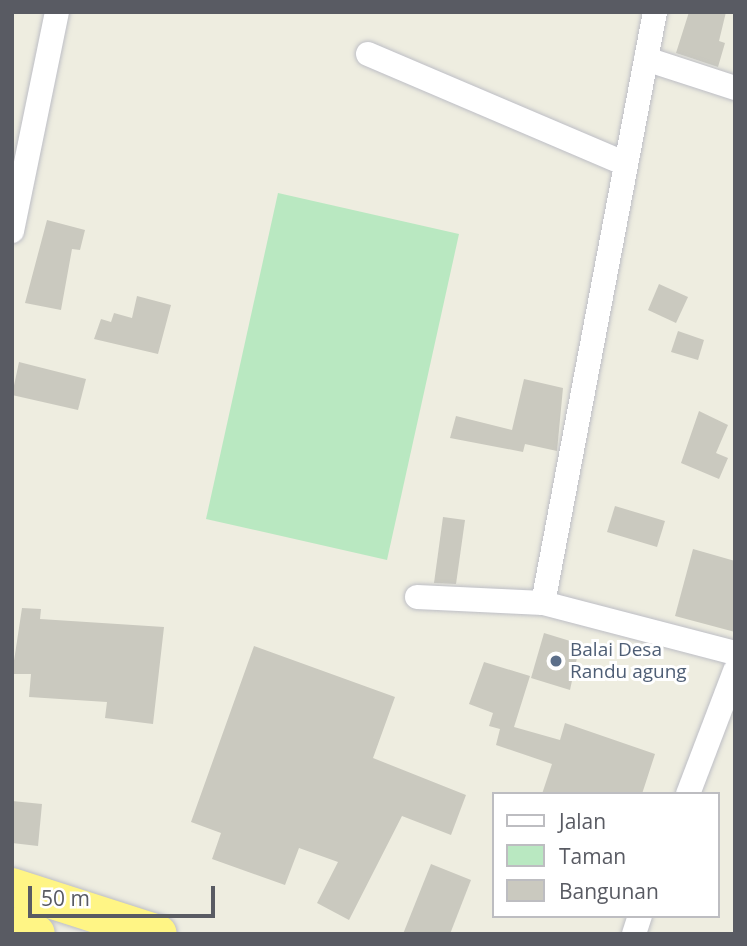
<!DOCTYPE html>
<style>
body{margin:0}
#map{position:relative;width:747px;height:946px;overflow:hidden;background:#eeede0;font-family:"Open Sans",sans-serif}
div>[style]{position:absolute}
.green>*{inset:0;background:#b9e8c1}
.building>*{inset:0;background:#cac9bf}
.roads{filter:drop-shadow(0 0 2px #bdbec5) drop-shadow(0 0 2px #bdbec5)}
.street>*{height:24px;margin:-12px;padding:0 12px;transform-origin:12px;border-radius:12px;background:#fff}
.highway>*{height:38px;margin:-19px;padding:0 19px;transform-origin:19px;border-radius:19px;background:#fff585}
.dots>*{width:19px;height:19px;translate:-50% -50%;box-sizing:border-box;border:4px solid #fff;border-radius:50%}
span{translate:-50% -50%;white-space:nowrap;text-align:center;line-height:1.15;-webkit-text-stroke:6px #fff;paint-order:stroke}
.service-label{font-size:19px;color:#4e5e75}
.left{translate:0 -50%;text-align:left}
.frame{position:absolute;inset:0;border:14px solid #595b63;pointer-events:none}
.legend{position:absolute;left:492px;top:792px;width:228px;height:126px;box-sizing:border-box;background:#fff;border:2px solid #bdbdc1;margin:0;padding:9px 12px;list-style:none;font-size:21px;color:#595b63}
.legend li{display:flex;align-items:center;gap:14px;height:35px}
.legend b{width:35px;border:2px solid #bdbdc1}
.scale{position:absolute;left:28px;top:886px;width:187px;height:32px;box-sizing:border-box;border:4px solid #595b63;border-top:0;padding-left:9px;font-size:21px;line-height:24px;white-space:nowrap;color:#595b63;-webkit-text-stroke:5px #fff;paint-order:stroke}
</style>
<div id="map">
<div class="green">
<div style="clip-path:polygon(278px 193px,459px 234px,387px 560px,206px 519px)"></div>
</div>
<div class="building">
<div style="clip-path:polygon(689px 12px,726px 12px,719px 41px,725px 43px,718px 67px,676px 53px)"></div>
<div style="clip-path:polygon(47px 220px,85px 230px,80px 250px,72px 249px,61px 310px,25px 303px)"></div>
<div style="clip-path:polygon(659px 284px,688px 297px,676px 323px,648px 310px)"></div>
<div style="clip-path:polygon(137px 296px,171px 305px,158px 354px,94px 339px,101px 319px,111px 322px,114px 313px,132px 318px)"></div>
<div style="clip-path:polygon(678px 331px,704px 340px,698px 360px,671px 352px)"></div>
<div style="clip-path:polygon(19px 362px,86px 379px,78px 410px,12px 395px)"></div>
<div style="clip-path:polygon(524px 379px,563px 388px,557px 451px,525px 444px,523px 452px,450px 438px,456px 416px,512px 430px)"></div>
<div style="clip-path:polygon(699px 411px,728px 425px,716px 453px,728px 458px,719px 479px,681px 463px)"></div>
<div style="clip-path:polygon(615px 506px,665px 521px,657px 547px,607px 532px)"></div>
<div style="clip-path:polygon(443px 517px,465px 520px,456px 584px,434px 583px)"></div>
<div style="clip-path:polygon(693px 549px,735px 561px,735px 632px,675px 616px)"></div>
<div style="clip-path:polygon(22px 608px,41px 609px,40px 619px,164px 627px,153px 724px,105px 718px,107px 702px,29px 697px,31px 674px,12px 674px)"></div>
<div style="clip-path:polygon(544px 633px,580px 644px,570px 690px,531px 678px)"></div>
<div style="clip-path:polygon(254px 646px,395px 697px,373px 758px,466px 795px,451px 835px,402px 816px,349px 920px,317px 903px,338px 862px,299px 848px,285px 885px,212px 859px,221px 833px,191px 822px)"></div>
<div style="clip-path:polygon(484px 662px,530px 676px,514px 727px,560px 740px,565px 723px,655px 754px,642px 794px,542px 794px,552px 764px,496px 745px,500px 729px,489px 726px,493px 713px,469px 704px)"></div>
<div style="clip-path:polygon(12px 801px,42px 804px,38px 846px,12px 843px)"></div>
<div style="clip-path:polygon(431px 864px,471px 880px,450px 934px,403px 934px)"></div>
</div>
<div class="roads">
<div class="street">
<div style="left:368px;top:54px;width:280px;rotate:23.1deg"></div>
<div style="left:646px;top:59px;width:94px;rotate:18deg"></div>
<div style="left:12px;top:231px;width:224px;rotate:-78.4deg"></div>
<div style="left:417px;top:597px;width:126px;rotate:2.7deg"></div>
<div style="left:543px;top:603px;width:198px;rotate:14.6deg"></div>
<div style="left:543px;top:603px;width:602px;rotate:-79.27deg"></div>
<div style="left:688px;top:794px;width:132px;rotate:-69.1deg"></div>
<div style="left:634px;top:934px;width:19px;rotate:-72deg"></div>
</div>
<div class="highway">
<div style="left:12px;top:887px;width:153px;rotate:17.8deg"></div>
<div style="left:12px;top:926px;width:25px;rotate:18deg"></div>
</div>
</div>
<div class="dots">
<div style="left:556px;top:661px;background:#5c6f8a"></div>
</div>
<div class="service-label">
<span class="left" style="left:570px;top:661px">Balai Desa<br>Randu agung</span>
</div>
<div class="frame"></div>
<ul class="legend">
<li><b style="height:9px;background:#fff"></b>Jalan</li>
<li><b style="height:19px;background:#b9e8c1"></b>Taman</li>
<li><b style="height:19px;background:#cac9bf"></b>Bangunan</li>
</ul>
<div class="scale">50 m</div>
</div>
